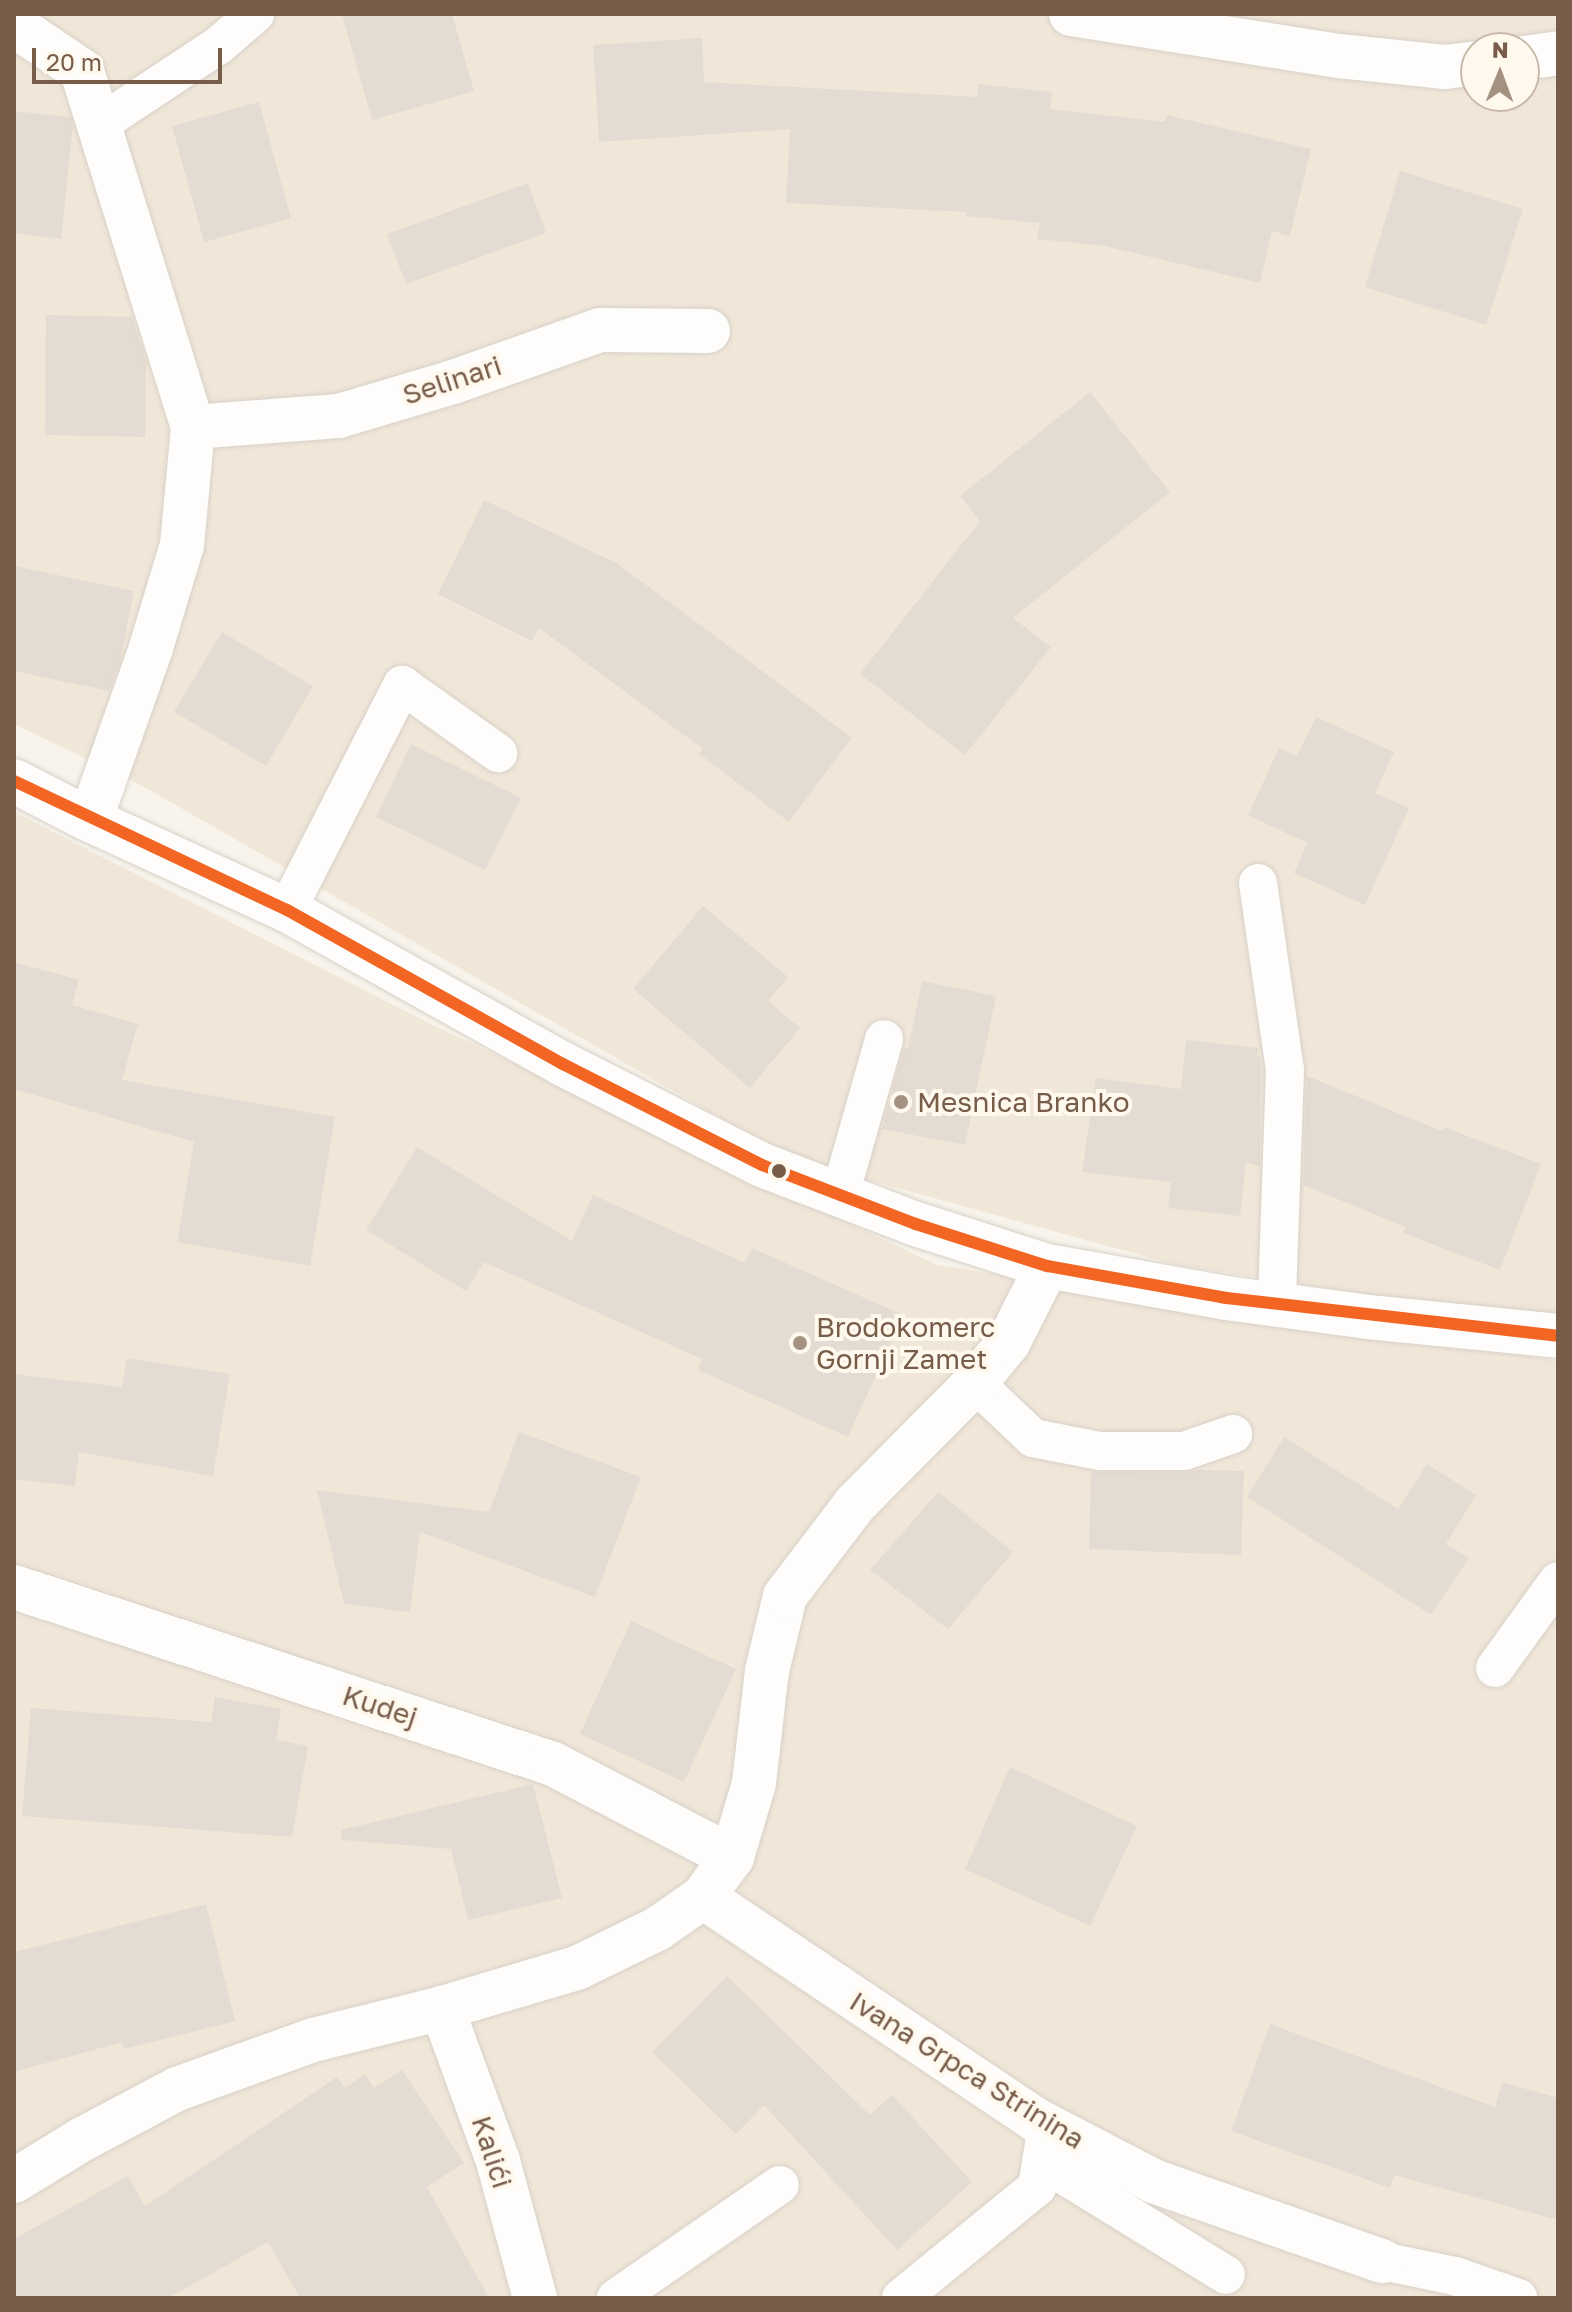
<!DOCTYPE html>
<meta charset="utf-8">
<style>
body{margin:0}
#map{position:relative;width:1572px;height:2312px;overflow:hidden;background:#f8f4eb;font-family:"Golos Text",sans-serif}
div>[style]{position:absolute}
.residential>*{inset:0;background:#f1e7d8}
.building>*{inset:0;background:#e4dcd3}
.roads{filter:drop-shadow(0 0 2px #d7d1c9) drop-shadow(0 0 2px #d7d1c9)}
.service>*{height:38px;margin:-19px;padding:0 19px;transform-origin:19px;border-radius:19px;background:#fefdfc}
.minor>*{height:44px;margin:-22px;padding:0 22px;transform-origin:22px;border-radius:22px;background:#fefdfc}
.bus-1>*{height:12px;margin:-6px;padding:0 6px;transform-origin:6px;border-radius:6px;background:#f26522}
.dots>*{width:22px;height:22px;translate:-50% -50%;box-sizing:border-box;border:4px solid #fff9ed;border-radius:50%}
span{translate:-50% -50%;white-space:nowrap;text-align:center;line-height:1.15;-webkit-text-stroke:8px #fff9ed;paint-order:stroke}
.street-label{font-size:28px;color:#775c4a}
.poi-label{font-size:28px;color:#775c4a}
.left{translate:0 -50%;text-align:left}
.frame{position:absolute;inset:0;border:16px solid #775c4a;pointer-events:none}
.north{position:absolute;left:1460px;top:32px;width:80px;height:80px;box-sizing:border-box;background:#fff9ed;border:2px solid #c9baac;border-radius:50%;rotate:1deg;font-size:22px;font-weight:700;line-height:32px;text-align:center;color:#775c4a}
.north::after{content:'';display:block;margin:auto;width:28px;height:36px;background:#a49182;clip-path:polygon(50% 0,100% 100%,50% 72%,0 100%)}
.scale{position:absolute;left:32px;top:48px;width:190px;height:36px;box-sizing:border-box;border:4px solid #775c4a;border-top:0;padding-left:10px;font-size:24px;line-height:28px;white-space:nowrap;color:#775c4a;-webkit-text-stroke:6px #fff9ed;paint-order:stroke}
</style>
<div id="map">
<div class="residential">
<div style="clip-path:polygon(evenodd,14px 14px,1558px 14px,1558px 1325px,1173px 1264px,792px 1159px,139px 784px,14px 724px,14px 14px,1476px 48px,1524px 48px,1524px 96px,1476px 96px,1476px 48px)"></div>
<div style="clip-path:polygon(14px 812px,435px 1026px,937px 1265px,1558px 1361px,1558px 2298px,14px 2298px)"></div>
</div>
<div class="building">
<div style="clip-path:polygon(342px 14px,452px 14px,474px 91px,372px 120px)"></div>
<div style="clip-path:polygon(702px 38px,704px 82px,977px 97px,979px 84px,1052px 92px,1050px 109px,1165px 122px,1167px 115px,1311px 149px,1290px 236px,1272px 231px,1260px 283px,1105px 246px,1037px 239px,1040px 223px,966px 216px,966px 212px,786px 203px,790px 129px,599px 142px,593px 45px)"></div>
<div style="clip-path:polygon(259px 102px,291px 218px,204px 242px,172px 126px)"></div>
<div style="clip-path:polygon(14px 111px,70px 117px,73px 125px,61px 239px,14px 233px)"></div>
<div style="clip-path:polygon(1400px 171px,1523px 209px,1486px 325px,1365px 287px)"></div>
<div style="clip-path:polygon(528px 183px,546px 233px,406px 284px,387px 234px)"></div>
<div style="clip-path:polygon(46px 315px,132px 317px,146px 361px,145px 437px,45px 435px)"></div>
<div style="clip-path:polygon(1090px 392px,1170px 492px,1013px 618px,1051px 647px,965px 755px,860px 674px,980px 521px,960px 496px)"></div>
<div style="clip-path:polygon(484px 500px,618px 564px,852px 738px,789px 822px,699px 754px,703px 749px,539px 628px,532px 641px,438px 594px)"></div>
<div style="clip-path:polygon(14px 566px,134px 591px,120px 661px,109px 691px,14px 671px)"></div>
<div style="clip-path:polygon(222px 632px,313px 686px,266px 766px,174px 712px)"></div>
<div style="clip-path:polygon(1316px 717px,1394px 752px,1375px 793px,1409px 808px,1365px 905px,1294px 873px,1307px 843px,1248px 815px,1279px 748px,1297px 756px)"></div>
<div style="clip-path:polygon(411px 744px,521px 798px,485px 870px,376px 817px)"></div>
<div style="clip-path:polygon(703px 906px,788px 977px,768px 1001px,800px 1028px,750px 1088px,633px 989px)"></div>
<div style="clip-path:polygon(14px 962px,79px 980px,72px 1005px,138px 1024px,122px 1080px,335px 1117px,310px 1266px,177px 1242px,194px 1142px,14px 1089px)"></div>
<div style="clip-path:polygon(922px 981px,996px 996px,965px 1145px,882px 1129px,904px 1048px,908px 1049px)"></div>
<div style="clip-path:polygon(1186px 1040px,1258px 1048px,1257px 1056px,1261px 1058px,1260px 1167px,1246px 1162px,1240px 1216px,1168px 1208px,1171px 1182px,1082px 1172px,1096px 1078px,1181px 1089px)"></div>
<div style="clip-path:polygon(1307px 1076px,1442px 1131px,1444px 1127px,1541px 1164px,1500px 1270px,1403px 1233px,1406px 1227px,1303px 1185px)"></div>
<div style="clip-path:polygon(417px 1147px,572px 1241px,593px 1195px,745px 1263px,752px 1248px,903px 1315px,848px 1437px,698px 1370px,702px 1359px,484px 1262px,466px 1291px,366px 1230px)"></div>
<div style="clip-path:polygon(127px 1358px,230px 1374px,213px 1476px,79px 1452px,75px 1486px,14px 1479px,14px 1374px,122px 1387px)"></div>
<div style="clip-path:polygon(519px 1432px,641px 1477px,595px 1597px,420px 1532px,410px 1612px,344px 1604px,317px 1490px,489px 1512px)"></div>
<div style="clip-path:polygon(1284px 1437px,1398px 1509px,1427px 1464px,1476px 1495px,1446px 1544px,1469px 1558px,1431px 1615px,1247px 1497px)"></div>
<div style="clip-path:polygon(1198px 1470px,1244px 1471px,1241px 1555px,1089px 1549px,1091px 1472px,1184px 1473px)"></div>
<div style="clip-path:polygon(938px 1492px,1013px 1552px,948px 1629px,870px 1570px)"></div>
<div style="clip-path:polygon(631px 1621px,736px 1669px,684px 1782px,580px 1734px)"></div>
<div style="clip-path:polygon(215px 1697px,281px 1709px,276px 1740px,308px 1746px,292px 1837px,22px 1816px,31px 1708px,211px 1722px)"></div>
<div style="clip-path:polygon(1010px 1767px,1137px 1826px,1090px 1926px,965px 1869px)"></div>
<div style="clip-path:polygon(533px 1784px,562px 1898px,468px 1920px,451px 1849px,342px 1840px,341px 1830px)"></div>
<div style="clip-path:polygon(206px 1904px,235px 2021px,124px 2049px,122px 2042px,14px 2072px,14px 1952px)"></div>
<div style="clip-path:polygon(727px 1976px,870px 2115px,892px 2095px,972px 2182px,897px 2250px,764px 2105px,736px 2134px,652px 2052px)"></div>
<div style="clip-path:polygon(1270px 2024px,1495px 2107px,1502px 2082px,1558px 2098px,1558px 2220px,1394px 2175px,1390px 2188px,1231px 2131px)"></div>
<div style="clip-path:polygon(402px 2070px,464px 2163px,427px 2187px,489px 2298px,300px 2298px,268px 2242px,168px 2298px,14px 2298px,14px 2239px,128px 2176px,145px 2206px,337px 2077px,345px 2088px,365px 2074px,374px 2088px)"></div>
</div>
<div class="roads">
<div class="service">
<div style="left:98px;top:125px;width:145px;rotate:-33.5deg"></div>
<div style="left:219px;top:45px;width:48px;rotate:-40.7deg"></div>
<div style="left:1258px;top:883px;width:189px;rotate:81.8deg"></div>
<div style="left:1285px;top:1070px;width:233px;rotate:92deg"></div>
<div style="left:287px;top:910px;width:253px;rotate:-62.9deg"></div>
<div style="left:402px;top:685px;width:118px;rotate:35.3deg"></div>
<div style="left:840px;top:1195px;width:162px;rotate:-74.2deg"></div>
<div style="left:975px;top:1383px;width:80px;rotate:43.5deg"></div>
<div style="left:1033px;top:1438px;width:67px;rotate:11.1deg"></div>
<div style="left:1099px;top:1451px;width:85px"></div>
<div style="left:1184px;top:1451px;width:52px;rotate:-19.1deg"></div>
<div style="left:1495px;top:1668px;width:107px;rotate:-54.1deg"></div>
<div style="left:1041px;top:2161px;width:217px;rotate:31.6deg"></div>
<div style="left:1382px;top:2261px;width:75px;rotate:11.6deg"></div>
<div style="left:1455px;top:2276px;width:67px;rotate:19.2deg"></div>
<div style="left:616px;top:2298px;width:199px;rotate:-34.6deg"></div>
<div style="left:901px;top:2298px;width:176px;rotate:-39.2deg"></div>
<div style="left:1037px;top:2187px;width:63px;rotate:-80.8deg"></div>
</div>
<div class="minor">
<div style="left:1071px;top:14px;width:271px;rotate:8.9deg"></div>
<div style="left:1339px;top:56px;width:107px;rotate:5.9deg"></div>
<div style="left:1445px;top:67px;width:31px;rotate:-7deg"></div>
<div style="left:14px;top:25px;width:82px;rotate:34.1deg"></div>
<div style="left:82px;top:71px;width:373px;rotate:72.7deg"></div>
<div style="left:193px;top:427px;width:119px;rotate:95.3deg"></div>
<div style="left:182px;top:545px;width:108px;rotate:106.8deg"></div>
<div style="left:151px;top:648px;width:182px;rotate:109.5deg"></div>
<div style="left:1524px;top:58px;width:34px;rotate:-8deg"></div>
<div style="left:193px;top:427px;width:146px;rotate:-4.3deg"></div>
<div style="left:339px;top:416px;width:119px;rotate:-16.6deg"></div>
<div style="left:453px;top:382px;width:156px;rotate:-19.5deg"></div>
<div style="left:600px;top:330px;width:108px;rotate:0.5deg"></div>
<div style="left:14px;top:781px;width:85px;rotate:27.2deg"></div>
<div style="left:90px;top:820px;width:217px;rotate:24.6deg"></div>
<div style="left:287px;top:910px;width:316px;rotate:29.2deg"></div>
<div style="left:563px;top:1064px;width:223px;rotate:26.9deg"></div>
<div style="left:762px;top:1165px;width:165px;rotate:21deg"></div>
<div style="left:916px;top:1224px;width:138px;rotate:17.8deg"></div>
<div style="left:1047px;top:1266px;width:182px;rotate:10.1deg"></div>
<div style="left:1226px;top:1298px;width:143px;rotate:7.6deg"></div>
<div style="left:1368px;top:1317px;width:191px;rotate:5.7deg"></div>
<div style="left:14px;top:1587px;width:567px;rotate:18.18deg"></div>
<div style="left:553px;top:1764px;width:202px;rotate:27.5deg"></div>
<div style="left:703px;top:1897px;width:401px;rotate:33.8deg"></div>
<div style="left:1036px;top:2120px;width:132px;rotate:27.5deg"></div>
<div style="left:1153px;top:2181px;width:243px;rotate:19.3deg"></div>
<div style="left:442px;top:2008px;width:163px;rotate:69.9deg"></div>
<div style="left:498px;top:2161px;width:142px;rotate:74.9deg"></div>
<div style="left:14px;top:2181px;width:79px;rotate:-31.5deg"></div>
<div style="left:81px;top:2140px;width:109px;rotate:-28deg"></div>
<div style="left:177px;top:2089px;width:145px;rotate:-19.8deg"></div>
<div style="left:313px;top:2040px;width:133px;rotate:-13.9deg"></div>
<div style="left:442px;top:2008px;width:141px;rotate:-16.5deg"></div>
<div style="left:577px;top:1968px;width:89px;rotate:-26deg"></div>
<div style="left:657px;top:1929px;width:56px;rotate:-34.8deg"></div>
<div style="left:703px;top:1897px;width:49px;rotate:-54.1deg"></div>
<div style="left:732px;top:1857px;width:77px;rotate:-73.4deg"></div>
<div style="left:754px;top:1783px;width:113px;rotate:-83.4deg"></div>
<div style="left:767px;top:1671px;width:77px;rotate:-76.5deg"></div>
<div style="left:785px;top:1596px;width:116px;rotate:-52.7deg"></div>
<div style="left:855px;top:1504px;width:170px;rotate:-45.2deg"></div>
<div style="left:975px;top:1383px;width:52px;rotate:-50.5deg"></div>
<div style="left:1008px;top:1343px;width:86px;rotate:-63.1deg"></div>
</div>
</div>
<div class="bus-1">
<div style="left:14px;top:781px;width:302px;rotate:25.3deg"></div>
<div style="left:287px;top:910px;width:316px;rotate:29.2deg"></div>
<div style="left:563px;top:1064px;width:223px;rotate:26.9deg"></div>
<div style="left:762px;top:1165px;width:165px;rotate:21deg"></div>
<div style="left:916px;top:1224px;width:138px;rotate:17.8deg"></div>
<div style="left:1047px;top:1266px;width:182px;rotate:10.1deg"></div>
<div style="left:1226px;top:1298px;width:334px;rotate:6.5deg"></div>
</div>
<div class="dots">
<div style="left:901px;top:1102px;background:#a49182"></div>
<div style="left:779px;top:1171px;background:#775c4a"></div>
<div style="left:800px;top:1343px;background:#a49182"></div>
</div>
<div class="street-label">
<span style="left:452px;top:380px;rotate:-18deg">Selinari</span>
<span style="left:380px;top:1706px;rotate:18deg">Kudej</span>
<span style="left:967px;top:2070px;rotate:32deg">Ivana Grpca Strinina</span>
<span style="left:492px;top:2152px;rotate:72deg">Kalići</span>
</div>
<div class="poi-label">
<span class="left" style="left:917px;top:1102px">Mesnica Branko</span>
<span class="left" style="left:816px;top:1343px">Brodokomerc<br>Gornji Zamet</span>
</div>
<div class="frame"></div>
<div class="north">N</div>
<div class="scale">20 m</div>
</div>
